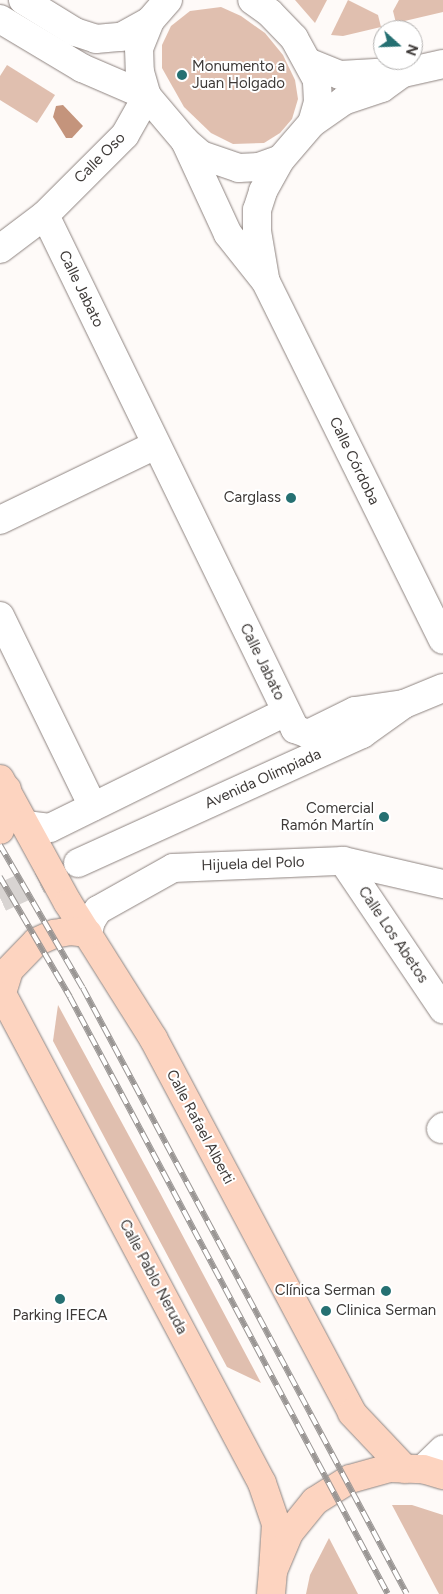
<!DOCTYPE html>
<meta charset="utf-8">
<style>
body{margin:0}
#map{position:relative;width:443px;height:1594px;overflow:hidden;background:#fefaf8;font-family:Figtree,sans-serif}
div>[style]{position:absolute}
.green>*{inset:0;background:#e0bfaf}
.water>*{inset:0;background:#c4947c}
.street-tunnel>*{height:28px;margin-top:-14px;transform-origin:0;background:repeating-linear-gradient(90deg,#d8d4d2 0 28px,transparent 0 42px)}
.roads{filter:drop-shadow(0 0 1px #8e8480) drop-shadow(0 0 1px #8e8480)}
.street>*{height:28px;margin:-14px;padding:0 14px;transform-origin:14px;border-radius:14px;background:#fff}
.secondary>*{height:28px;margin:-14px;padding:0 14px;transform-origin:14px;border-radius:14px;background:#fff}
.primary>*{height:28px;margin:-14px;padding:0 14px;transform-origin:14px;border-radius:14px;background:#fdd4c0}
.rail>*{height:5.5px;margin-top:-2.75px;transform-origin:0;background:repeating-linear-gradient(90deg,#fff 0 11px,#9a9694 0 22px);box-sizing:border-box;border-block:1px solid #9a9694}
.dots>*{width:14px;height:14px;translate:-50% -50%;box-sizing:border-box;border:2px solid #fff;border-radius:50%}
span{translate:-50% -50%;white-space:nowrap;text-align:center;line-height:1.15;-webkit-text-stroke:4px #fff;paint-order:stroke}
.poi-label{font-size:15px;color:#3e3a38}
.left{translate:0 -50%;text-align:left}
.right{translate:-100% -50%;text-align:right}
.street-label{font-size:15px;color:#3e3a38}
.north{position:absolute;left:373px;top:20px;width:50px;height:50px;box-sizing:border-box;background:#fff;border:1px solid #b2b0af;border-radius:50%;rotate:110deg;font-size:14px;font-weight:700;line-height:20px;text-align:center;color:#3e3a38}
.north::after{content:'';display:block;margin:auto;width:18px;height:22px;background:#257072;clip-path:polygon(50% 0,100% 100%,50% 72%,0 100%)}
</style>
<div id="map">
<div class="green">
<div style="clip-path:polygon(295px 0,327px 0,315px 23px)"></div>
<div style="clip-path:polygon(348px 0,378px 15px,381px 27px,343px 36px,331px 35px)"></div>
<div style="clip-path:polygon(399px 0,443px 0,443px 12px,396px 23px,393px 11px)"></div>
<div style="clip-path:polygon(221px 7px,241px 16px,265px 33px,283px 55px,295px 80px,298px 99px,292px 119px,280px 133px,264px 143px,233px 144px,211px 133px,184px 107px,162px 68px,162px 45px,171px 26px,190px 11px)"></div>
<div style="clip-path:polygon(7px 65px,55px 95px,37px 123px,0 100px,0 76px)"></div>
<div style="clip-path:polygon(58px 1005px,160px 1193px,261px 1383px,227px 1367px,53px 1041px)"></div>
<div style="clip-path:polygon(392px 1505px,412px 1505px,443px 1515px,443px 1594px,439px 1594px)"></div>
<div style="clip-path:polygon(329px 1538px,358px 1594px,306px 1594px,310px 1575px)"></div>
</div>
<div class="water">
<div style="clip-path:polygon(63px 105px,83px 126px,72px 138px,66px 138px,53px 117px,56px 106px)"></div>
</div>
<div class="street-tunnel">
<div style="left:0;top:898px;width:81px;rotate:-24.7deg"></div>
</div>
<div class="roads">
<div class="street">
<div style="left:45px;top:215px;width:572px;rotate:64.06deg"></div>
<div style="left:295px;top:729px;width:14px;rotate:21deg"></div>
<div style="left:308px;top:734px;width:52px;rotate:-26.1deg"></div>
<div style="left:355px;top:711px;width:49px;rotate:-8.1deg"></div>
<div style="left:0;top:249px;width:56px;rotate:-37.1deg"></div>
<div style="left:45px;top:215px;width:113px;rotate:-45deg"></div>
<div style="left:125px;top:135px;width:45px;rotate:-60.6deg"></div>
<div style="left:0;top:520px;width:173px;rotate:-25.7deg"></div>
<div style="left:0;top:616px;width:212px;rotate:64deg"></div>
<div style="left:26px;top:825px;width:24px;rotate:7deg"></div>
<div style="left:50px;top:828px;width:263px;rotate:-26.2deg"></div>
<div style="left:343px;top:861px;width:179px;rotate:56deg"></div>
<div style="left:78px;top:863px;width:312px;rotate:-24.4deg"></div>
<div style="left:362px;top:734px;width:52px;rotate:-35.5deg"></div>
<div style="left:404px;top:704px;width:42px;rotate:-22.3deg"></div>
<div style="left:88px;top:933px;width:12px;rotate:-76deg"></div>
<div style="left:91px;top:921px;width:13px;rotate:-58deg"></div>
<div style="left:98px;top:910px;width:86px;rotate:-29.2deg"></div>
<div style="left:173px;top:868px;width:170px;rotate:-2.4deg"></div>
<div style="left:343px;top:861px;width:103px;rotate:13deg"></div>
<div style="left:441px;top:1129px;width:3px;rotate:-45deg"></div>
</div>
<div class="secondary">
<div style="left:23px;top:0;width:61px;rotate:31.6deg"></div>
<div style="left:75px;top:32px;width:22px;rotate:18deg"></div>
<div style="left:96px;top:39px;width:25px;rotate:-5deg"></div>
<div style="left:121px;top:37px;width:33px;rotate:-29deg"></div>
<div style="left:168px;top:0;width:28px;rotate:131deg"></div>
<div style="left:150px;top:21px;width:29px;rotate:112deg"></div>
<div style="left:139px;top:48px;width:24px;rotate:88deg"></div>
<div style="left:140px;top:72px;width:25px;rotate:74deg"></div>
<div style="left:147px;top:96px;width:59px;rotate:49.8deg"></div>
<div style="left:185px;top:141px;width:21px;rotate:41deg"></div>
<div style="left:201px;top:155px;width:40px;rotate:18.9deg"></div>
<div style="left:239px;top:168px;width:20px;rotate:-3deg"></div>
<div style="left:259px;top:167px;width:23px;rotate:-20deg"></div>
<div style="left:281px;top:159px;width:48px;rotate:-49.3deg"></div>
<div style="left:312px;top:123px;width:22px;rotate:-74deg"></div>
<div style="left:318px;top:102px;width:22px;rotate:-93deg"></div>
<div style="left:317px;top:80px;width:48px;rotate:-118.7deg"></div>
<div style="left:294px;top:38px;width:35px;rotate:-134deg"></div>
<div style="left:270px;top:13px;width:22px;rotate:-144deg"></div>
<div style="left:0;top:19px;width:96px;rotate:30.9deg"></div>
<div style="left:82px;top:68px;width:71px;rotate:23.3deg"></div>
<div style="left:310px;top:63px;width:32px;rotate:22deg"></div>
<div style="left:340px;top:75px;width:53px;rotate:-3.2deg"></div>
<div style="left:312px;top:123px;width:38px;rotate:-35deg"></div>
<div style="left:343px;top:101px;width:41px;rotate:-18.4deg"></div>
<div style="left:382px;top:88px;width:26px;rotate:-36deg"></div>
<div style="left:403px;top:73px;width:41px;rotate:-12.7deg"></div>
<div style="left:185px;top:141px;width:102px;rotate:65.2deg"></div>
<div style="left:228px;top:234px;width:61px;rotate:51.6deg"></div>
<div style="left:266px;top:282px;width:399px;rotate:63.7deg"></div>
<div style="left:265px;top:278px;width:48px;rotate:-99.7deg"></div>
<div style="left:257px;top:231px;width:21px;rotate:-90deg"></div>
<div style="left:257px;top:210px;width:20px;rotate:-72deg"></div>
<div style="left:263px;top:191px;width:37px;rotate:-61deg"></div>
<div style="left:423px;top:1469px;width:28px;rotate:-44deg"></div>
</div>
<div class="primary">
<div style="left:0;top:779px;width:141px;rotate:61.3deg"></div>
<div style="left:68px;top:903px;width:160px;rotate:57.8deg"></div>
<div style="left:153px;top:1038px;width:425px;rotate:62deg"></div>
<div style="left:352px;top:1413px;width:77px;rotate:46.6deg"></div>
<div style="left:0;top:830px;width:17px;rotate:-69deg"></div>
<div style="left:6px;top:814px;width:25px;rotate:-88deg"></div>
<div style="left:0;top:990px;width:558px;rotate:62.01deg"></div>
<div style="left:262px;top:1483px;width:43px;rotate:71.1deg"></div>
<div style="left:276px;top:1524px;width:47px;rotate:93.7deg"></div>
<div style="left:2px;top:993px;width:24px;rotate:-73deg"></div>
<div style="left:9px;top:970px;width:39px;rotate:-46deg"></div>
<div style="left:36px;top:942px;width:20px;rotate:-24deg"></div>
<div style="left:54px;top:934px;width:17px;rotate:-10deg"></div>
<div style="left:71px;top:931px;width:17px;rotate:7deg"></div>
<div style="left:271px;top:1594px;width:23px;rotate:-85deg"></div>
<div style="left:273px;top:1571px;width:41px;rotate:-67.2deg"></div>
<div style="left:289px;top:1533px;width:41px;rotate:-50.9deg"></div>
<div style="left:315px;top:1501px;width:41px;rotate:-32.2deg"></div>
<div style="left:350px;top:1479px;width:41px;rotate:-15.4deg"></div>
<div style="left:390px;top:1468px;width:33px;rotate:2deg"></div>
<div style="left:423px;top:1469px;width:21px;rotate:17deg"></div>
</div>
</div>
<div class="rail">
<div style="left:0;top:845px;width:165px;rotate:59.9deg"></div>
<div style="left:83px;top:988px;width:687px;rotate:61.87deg"></div>
<div style="left:0;top:877px;width:139px;rotate:59.7deg"></div>
<div style="left:70px;top:997px;width:676px;rotate:61.96deg"></div>
</div>
<div class="dots">
<div style="left:182px;top:75px;background:#257072"></div>
<div style="left:291px;top:498px;background:#257072"></div>
<div style="left:384px;top:817px;background:#257072"></div>
<div style="left:386px;top:1291px;background:#257072"></div>
<div style="left:60px;top:1299px;background:#257072"></div>
<div style="left:326px;top:1311px;background:#257072"></div>
</div>
<div class="poi-label">
<span class="left" style="left:192px;top:75px">Monumento a<br>Juan Holgado</span>
<span class="right" style="left:281px;top:498px">Carglass</span>
<span class="right" style="left:374px;top:817px">Comercial<br>Ramón Martín</span>
<span class="right" style="left:375px;top:1291px">Clínica Serman</span>
<span class="left" style="left:336px;top:1311px">Clinica Serman</span>
<span style="left:60px;top:1316px">Parking IFECA</span>
</div>
<div class="street-label">
<span style="left:100px;top:158px;rotate:-45deg">Calle Oso</span>
<span style="left:81px;top:289px;rotate:64deg">Calle Jabato</span>
<span style="left:354px;top:461px;rotate:64deg">Calle Córdoba</span>
<span style="left:262px;top:662px;rotate:64deg">Calle Jabato</span>
<span style="left:263px;top:779px;rotate:-24deg">Avenida Olimpiada</span>
<span style="left:253px;top:864px;rotate:-2deg">Hijuela del Polo</span>
<span style="left:393px;top:935px;rotate:56deg">Calle Los Abetos</span>
<span style="left:200px;top:1127px;rotate:62deg">Calle Rafael Alberti</span>
<span style="left:153px;top:1277px;rotate:62deg">Calle Pablo Neruda</span>
</div>
<div class="north">N</div>
</div>
